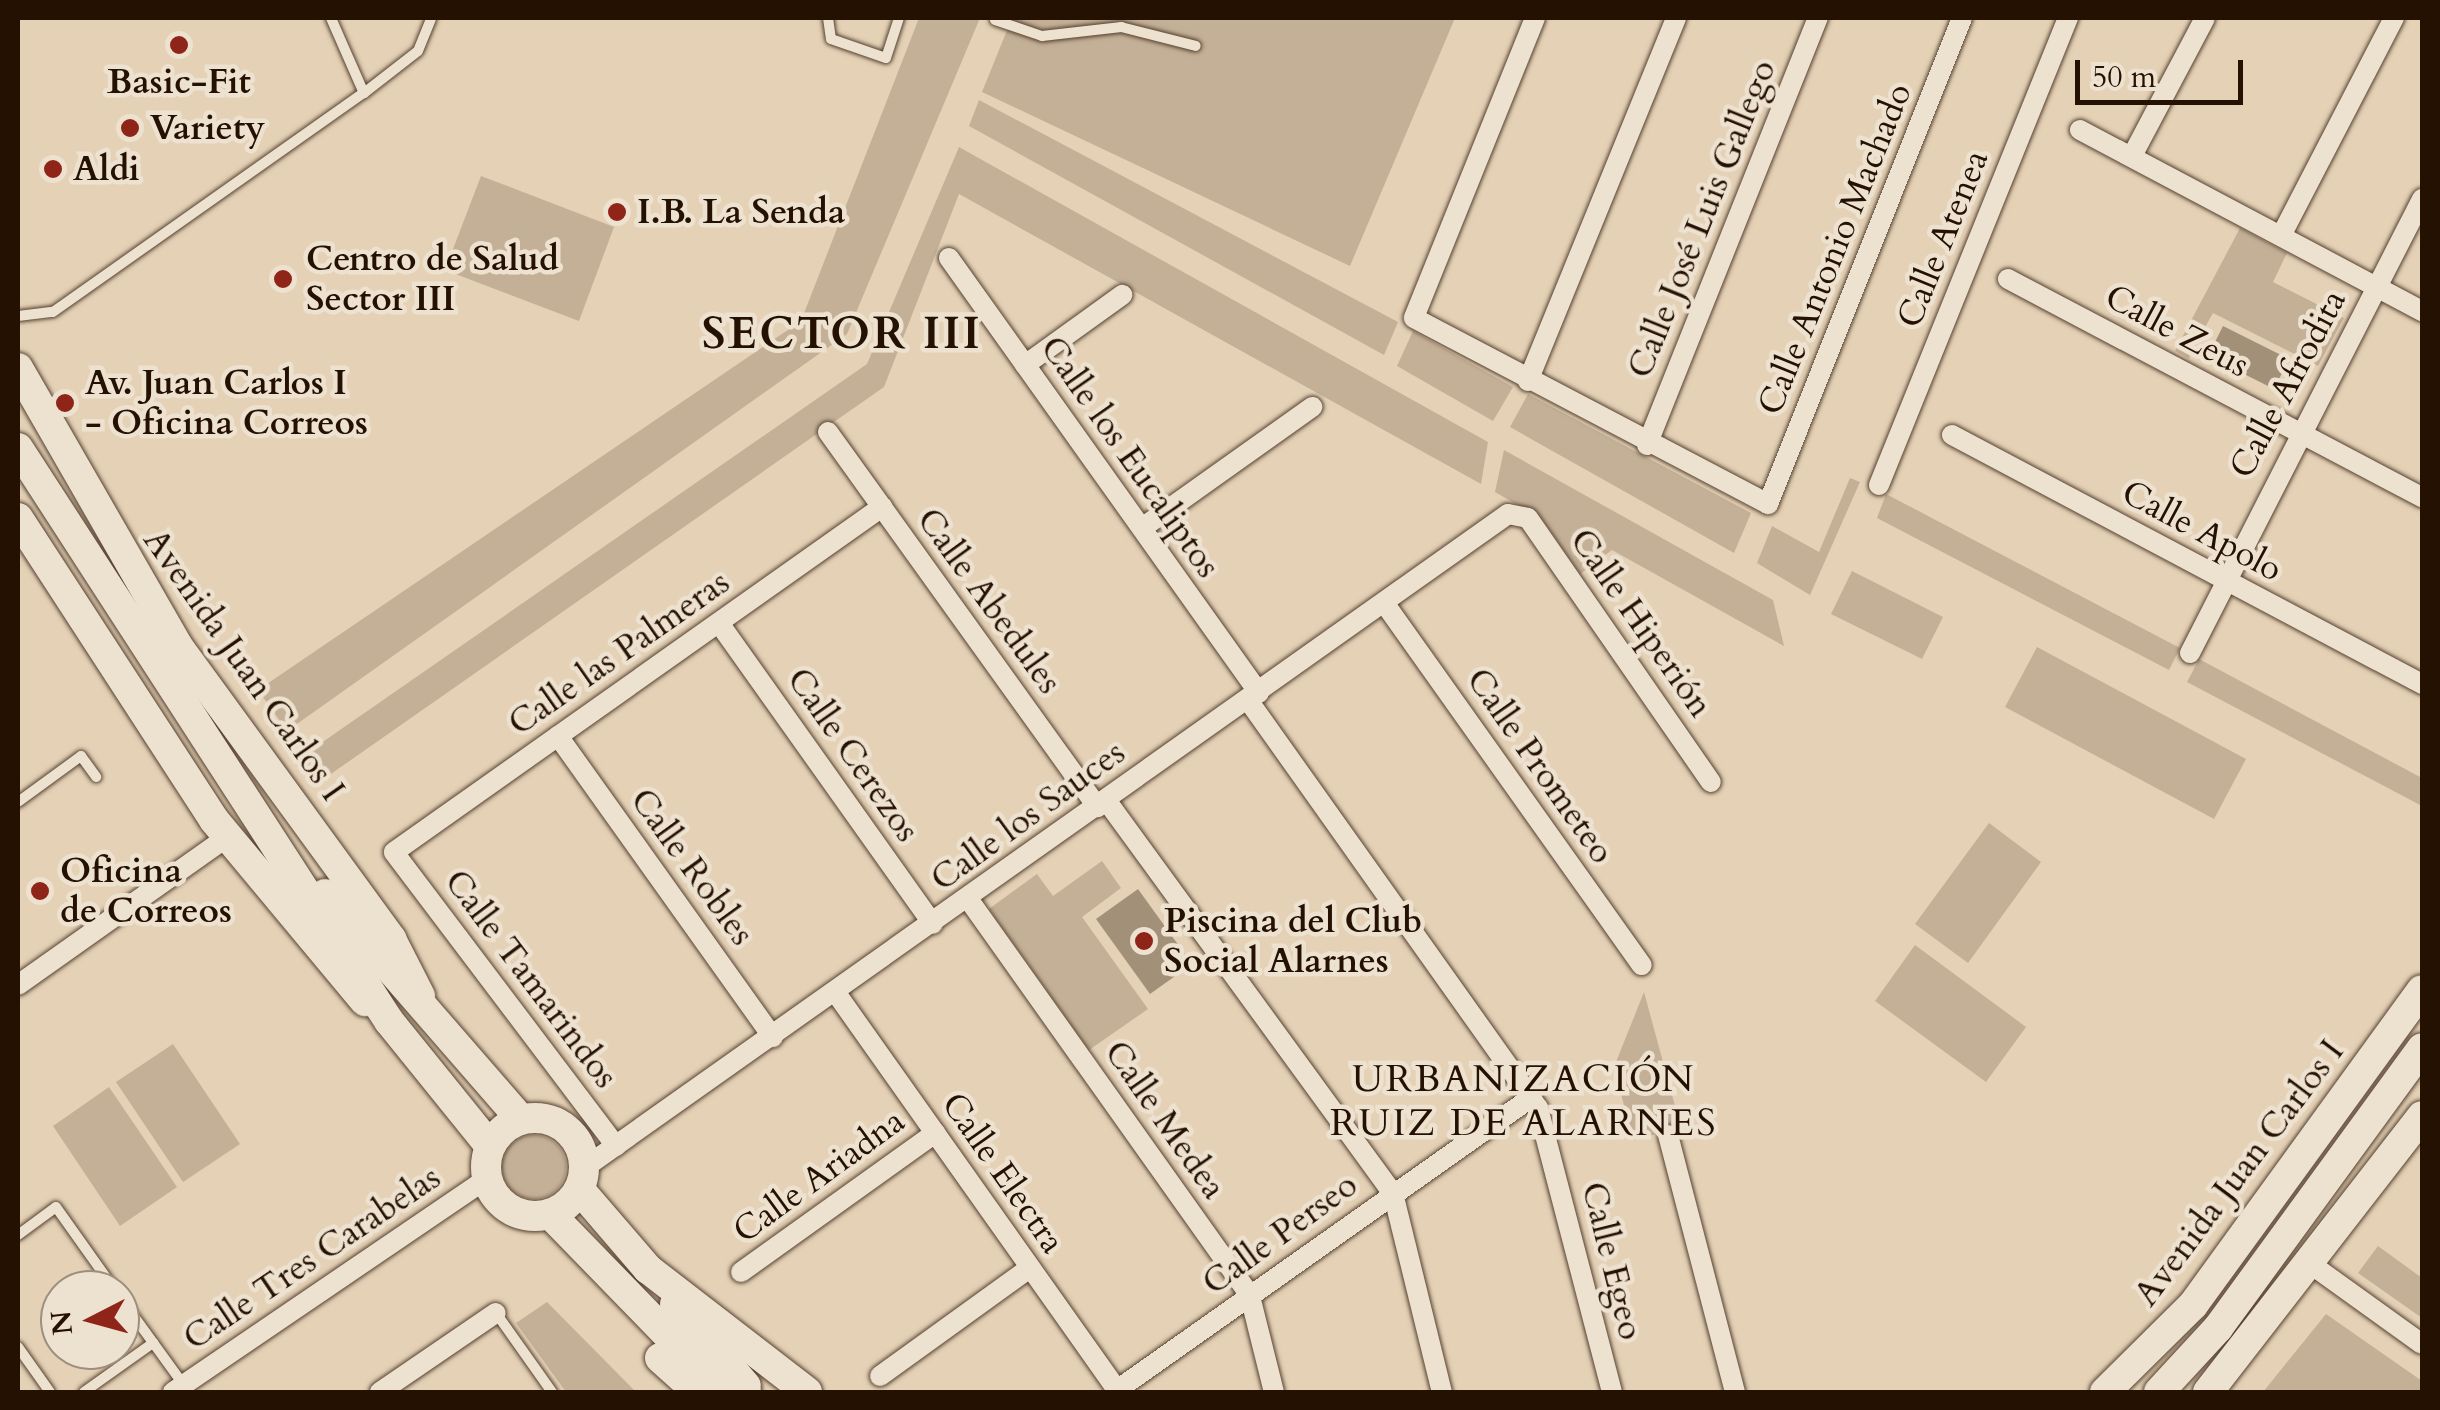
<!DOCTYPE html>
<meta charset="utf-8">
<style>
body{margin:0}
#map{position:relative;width:2440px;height:1410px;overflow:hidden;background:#e4d1b6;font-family:Cardo,serif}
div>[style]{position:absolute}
.green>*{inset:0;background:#c4b097}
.round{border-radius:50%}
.water>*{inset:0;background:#a39079}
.roads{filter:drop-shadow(0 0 2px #55412f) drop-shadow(0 0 2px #55412f)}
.service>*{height:10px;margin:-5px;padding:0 5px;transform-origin:5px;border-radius:5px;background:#ede1d0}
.minor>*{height:20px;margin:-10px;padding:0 10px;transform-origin:10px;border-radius:10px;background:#ede1d0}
.secondary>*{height:30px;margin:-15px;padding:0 15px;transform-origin:15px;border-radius:15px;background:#ede1d0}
.secondary>.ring{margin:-15px;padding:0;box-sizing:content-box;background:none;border:30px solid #ede1d0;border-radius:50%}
.dots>*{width:28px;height:28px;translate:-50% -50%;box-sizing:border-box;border:5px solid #ede1d0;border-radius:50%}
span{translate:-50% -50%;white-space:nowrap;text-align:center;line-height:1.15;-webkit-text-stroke:9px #ede1d0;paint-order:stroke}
.poi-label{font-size:35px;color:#251102;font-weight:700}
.left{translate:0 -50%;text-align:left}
.street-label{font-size:35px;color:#251102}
.neighbourhood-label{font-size:38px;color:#251102;letter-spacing:2.5px}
.district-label{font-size:45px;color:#251102;font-weight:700;letter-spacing:2.5px}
.frame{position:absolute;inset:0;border:20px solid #251102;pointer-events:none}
.north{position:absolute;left:40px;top:1270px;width:100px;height:100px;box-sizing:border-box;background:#ede1d0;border:2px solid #9d8e7e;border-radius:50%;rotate:264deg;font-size:28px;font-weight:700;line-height:40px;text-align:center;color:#251102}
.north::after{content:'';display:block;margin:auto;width:35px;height:45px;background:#8f2418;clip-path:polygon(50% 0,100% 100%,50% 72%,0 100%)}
.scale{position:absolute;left:2075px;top:60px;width:168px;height:45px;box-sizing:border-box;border:5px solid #251102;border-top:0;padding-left:12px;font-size:30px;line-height:35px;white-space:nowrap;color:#251102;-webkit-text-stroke:8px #ede1d0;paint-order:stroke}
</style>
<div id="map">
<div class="green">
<div style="clip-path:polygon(919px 18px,980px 18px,847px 334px,287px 731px,258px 690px,801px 321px)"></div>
<div style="clip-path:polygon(1012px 18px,1455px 18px,1350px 266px,982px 92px)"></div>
<div style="clip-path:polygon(979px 100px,1398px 322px,1384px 355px,969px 126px)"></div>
<div style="clip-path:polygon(959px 147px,1488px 442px,1481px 484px,959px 194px,884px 387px,318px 783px,301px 757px,867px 364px)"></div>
<div style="clip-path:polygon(481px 176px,614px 227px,579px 321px,445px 270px)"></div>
<div style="clip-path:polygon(2240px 228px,2287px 253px,2273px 282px,2344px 318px,2318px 366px,2213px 313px,2204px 329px,2196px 326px,2189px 359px,2175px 351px)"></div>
<div style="clip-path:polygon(1413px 331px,1513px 387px,1493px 421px,1397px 366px)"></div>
<div style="clip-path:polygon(1528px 394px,1751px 513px,1734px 553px,1510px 427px)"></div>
<div style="clip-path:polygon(1504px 450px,1773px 600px,1784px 646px,1612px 550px,1580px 574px,1542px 519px,1495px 492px)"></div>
<div style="clip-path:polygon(1850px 478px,1860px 482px,1810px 595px,1757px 563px,1772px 526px,1819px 552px)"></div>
<div style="clip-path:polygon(1886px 494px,2180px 648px,2169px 670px,1877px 518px)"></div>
<div style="clip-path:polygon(1852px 571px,1943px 617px,1922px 659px,1831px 614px)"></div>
<div style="clip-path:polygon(2037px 647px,2246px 759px,2214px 819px,2005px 707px)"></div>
<div style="clip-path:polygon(2199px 659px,2422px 778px,2422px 806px,2187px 682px)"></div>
<div style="clip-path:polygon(1989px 823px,2041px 862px,1968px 963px,1915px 924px)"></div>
<div style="clip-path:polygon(1102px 861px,1121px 888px,1082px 917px,1148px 1009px,1089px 1050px,989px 909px,1037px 874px,1053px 896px)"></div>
<div style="clip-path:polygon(1915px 945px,2026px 1027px,1986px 1082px,1875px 1001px)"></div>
<div style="clip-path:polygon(1644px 992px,1681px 1128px,1633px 1140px,1614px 1067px)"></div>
<div style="clip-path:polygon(173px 1044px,240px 1144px,183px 1182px,116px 1082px)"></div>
<div style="clip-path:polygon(109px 1087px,177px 1187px,120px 1226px,53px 1126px)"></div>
<div class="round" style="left:502px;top:1135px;width:64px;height:64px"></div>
<div style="clip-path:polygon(2378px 1246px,2422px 1278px,2422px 1318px,2358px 1273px)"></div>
<div style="clip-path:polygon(547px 1302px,636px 1392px,566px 1392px,516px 1323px)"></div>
<div style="clip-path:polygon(2326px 1314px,2422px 1381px,2422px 1392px,2263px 1392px)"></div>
</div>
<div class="water">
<div style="clip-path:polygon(2223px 326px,2289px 359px,2274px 389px,2208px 356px)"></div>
<div style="clip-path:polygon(1138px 889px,1192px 964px,1150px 994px,1096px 919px)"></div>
</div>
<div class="roads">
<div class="service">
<div style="left:331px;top:18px;width:82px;rotate:66.3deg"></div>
<div style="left:828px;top:18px;width:21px;rotate:82deg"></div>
<div style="left:831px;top:39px;width:58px;rotate:19.1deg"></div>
<div style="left:886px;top:58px;width:42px;rotate:-72deg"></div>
<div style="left:995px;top:20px;width:50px;rotate:18.8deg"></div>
<div style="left:1042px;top:36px;width:80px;rotate:-6.5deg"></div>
<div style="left:1121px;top:27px;width:77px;rotate:14.2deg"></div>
<div style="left:18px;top:316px;width:35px;rotate:-7deg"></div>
<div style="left:53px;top:312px;width:380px;rotate:-35.2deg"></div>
<div style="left:364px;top:93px;width:68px;rotate:-37.9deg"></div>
<div style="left:418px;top:51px;width:35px;rotate:-68deg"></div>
<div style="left:18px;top:802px;width:78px;rotate:-36.1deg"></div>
<div style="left:81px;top:756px;width:26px;rotate:54deg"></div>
<div style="left:18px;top:1235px;width:47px;rotate:-36.4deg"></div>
<div style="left:56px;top:1207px;width:102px;rotate:54.6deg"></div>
<div style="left:120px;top:1297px;width:107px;rotate:54.1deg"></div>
<div style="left:496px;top:1313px;width:97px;rotate:54.7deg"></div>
<div style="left:18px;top:1347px;width:55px;rotate:54.6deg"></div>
<div style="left:84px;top:1392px;width:85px;rotate:-35.4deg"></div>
</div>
<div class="minor">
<div style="left:1535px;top:18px;width:323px;rotate:112deg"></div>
<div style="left:1414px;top:318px;width:400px;rotate:27.7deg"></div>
<div style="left:1768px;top:504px;width:523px;rotate:-68.24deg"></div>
<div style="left:2080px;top:130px;width:387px;rotate:27.9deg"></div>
<div style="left:2132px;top:156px;width:156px;rotate:-62.1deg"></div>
<div style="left:2282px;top:234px;width:243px;rotate:-62.6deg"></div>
<div style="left:949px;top:258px;width:534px;rotate:54.52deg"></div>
<div style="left:2008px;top:279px;width:468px;rotate:27.8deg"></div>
<div style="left:1025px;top:365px;width:120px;rotate:-35.8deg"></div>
<div style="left:1528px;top:381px;width:392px;rotate:-67.8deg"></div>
<div style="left:828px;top:432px;width:462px;rotate:54.3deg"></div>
<div style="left:1952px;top:435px;width:532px;rotate:27.91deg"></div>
<div style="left:1647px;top:445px;width:460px;rotate:-68.2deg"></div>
<div style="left:1879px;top:485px;width:504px;rotate:-67.97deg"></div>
<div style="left:1142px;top:528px;width:209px;rotate:-35.4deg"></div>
<div style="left:1385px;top:604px;width:443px;rotate:54.6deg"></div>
<div style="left:719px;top:623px;width:369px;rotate:54.6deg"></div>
<div style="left:2190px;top:653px;width:510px;rotate:-62.93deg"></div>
<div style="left:1248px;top:700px;width:501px;rotate:54.6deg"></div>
<div style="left:1538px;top:1108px;width:293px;rotate:75.4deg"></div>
<div style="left:558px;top:736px;width:370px;rotate:54.5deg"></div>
<div style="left:1106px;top:800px;width:487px;rotate:53.9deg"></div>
<div style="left:1393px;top:1193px;width:205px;rotate:76.2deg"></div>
<div style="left:969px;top:900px;width:486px;rotate:54.6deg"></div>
<div style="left:1250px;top:1296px;width:99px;rotate:76deg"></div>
<div style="left:18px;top:985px;width:256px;rotate:-35.3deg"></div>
<div style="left:836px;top:993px;width:486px;rotate:54.7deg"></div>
<div style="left:1668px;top:1135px;width:266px;rotate:75.4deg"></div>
<div style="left:616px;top:1146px;width:368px;rotate:-127.1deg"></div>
<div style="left:394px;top:852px;width:598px;rotate:-35.26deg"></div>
<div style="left:584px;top:1168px;width:1132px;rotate:-35.29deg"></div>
<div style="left:1508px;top:514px;width:20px;rotate:11deg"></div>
<div style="left:1528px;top:518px;width:321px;rotate:55.3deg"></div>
<div style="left:2312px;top:1265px;width:135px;rotate:35.7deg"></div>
<div style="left:741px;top:1272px;width:239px;rotate:-35.6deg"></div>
<div style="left:880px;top:1376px;width:185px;rotate:-35.8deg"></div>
<div style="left:1117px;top:1390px;width:508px;rotate:-35.22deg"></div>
<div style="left:173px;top:1392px;width:381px;rotate:-34.2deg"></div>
<div style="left:380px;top:1392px;width:140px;rotate:-34.3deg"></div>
</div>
<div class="secondary">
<div style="left:18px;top:368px;width:319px;rotate:60.1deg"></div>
<div style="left:177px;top:645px;width:364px;rotate:53.9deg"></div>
<div style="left:391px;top:939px;width:64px;rotate:63deg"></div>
<div style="left:18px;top:448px;width:683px;rotate:57.08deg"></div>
<div style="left:389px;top:1021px;width:159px;rotate:51.1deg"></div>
<div style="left:18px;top:518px;width:360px;rotate:57deg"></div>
<div style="left:214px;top:820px;width:236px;rotate:50.2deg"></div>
<div style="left:325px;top:894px;width:297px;rotate:49deg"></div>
<div class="ring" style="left:486px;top:1118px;width:68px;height:68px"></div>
<div style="left:580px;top:1190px;width:104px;rotate:49.3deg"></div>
<div style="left:648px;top:1269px;width:201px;rotate:37.7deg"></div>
<div style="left:552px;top:1216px;width:208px;rotate:45.8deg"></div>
<div style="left:697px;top:1365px;width:56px;rotate:28.9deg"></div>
<div style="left:675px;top:1304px;width:108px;rotate:49.1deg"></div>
<div style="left:660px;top:1358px;width:51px;rotate:41.8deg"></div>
<div style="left:2105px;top:1392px;width:124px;rotate:-44.7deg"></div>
<div style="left:2193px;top:1305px;width:389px;rotate:-54deg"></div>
<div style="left:2159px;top:1392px;width:87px;rotate:-47.3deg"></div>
<div style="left:2218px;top:1328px;width:346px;rotate:-53.9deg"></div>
<div style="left:2208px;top:1392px;width:349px;rotate:-52.2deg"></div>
</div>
</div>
<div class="dots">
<div style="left:179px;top:45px;background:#8f2418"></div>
<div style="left:130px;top:128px;background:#8f2418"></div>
<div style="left:53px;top:169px;background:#8f2418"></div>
<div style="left:617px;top:212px;background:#8f2418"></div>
<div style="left:283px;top:279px;background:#8f2418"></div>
<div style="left:65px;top:403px;background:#8f2418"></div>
<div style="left:40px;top:891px;background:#8f2418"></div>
<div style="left:1144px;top:941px;background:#8f2418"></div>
</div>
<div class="poi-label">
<span style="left:179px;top:82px">Basic-Fit</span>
<span class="left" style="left:150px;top:128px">Variety</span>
<span class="left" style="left:73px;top:169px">Aldi</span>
<span class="left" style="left:637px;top:212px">I.B. La Senda</span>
<span class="left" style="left:306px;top:279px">Centro de Salud<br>Sector III</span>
<span class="left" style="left:85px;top:403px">Av. Juan Carlos I<br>- Oficina Correos</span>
<span class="left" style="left:60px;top:891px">Oficina<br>de Correos</span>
<span class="left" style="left:1164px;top:941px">Piscina del Club<br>Social Alarnes</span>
</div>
<div class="street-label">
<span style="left:1702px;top:219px;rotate:-68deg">Calle José Luis Gallego</span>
<span style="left:1943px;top:239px;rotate:-68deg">Calle Atenea</span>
<span style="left:1835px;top:249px;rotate:-68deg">Calle Antonio Machado</span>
<span style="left:2177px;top:331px;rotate:28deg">Calle Zeus</span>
<span style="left:2288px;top:384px;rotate:-62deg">Calle Afrodita</span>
<span style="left:1130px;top:457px;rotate:55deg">Calle los Eucaliptos</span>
<span style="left:2202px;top:531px;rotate:28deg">Calle Apolo</span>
<span style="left:989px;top:601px;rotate:54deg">Calle Abedules</span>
<span style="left:1641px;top:623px;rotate:55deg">Calle Hiperión</span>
<span style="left:619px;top:653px;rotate:-35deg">Calle las Palmeras</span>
<span style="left:244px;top:665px;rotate:55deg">Avenida Juan Carlos I</span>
<span style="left:853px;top:755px;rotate:55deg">Calle Cerezos</span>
<span style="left:1540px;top:766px;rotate:55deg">Calle Prometeo</span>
<span style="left:1028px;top:816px;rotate:-36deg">Calle los Sauces</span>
<span style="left:692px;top:867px;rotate:54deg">Calle Robles</span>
<span style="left:531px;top:979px;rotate:53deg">Calle Tamarindos</span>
<span style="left:1165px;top:1120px;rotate:55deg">Calle Medea</span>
<span style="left:1003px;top:1173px;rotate:55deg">Calle Electra</span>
<span style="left:2239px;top:1173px;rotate:-53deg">Avenida Juan Carlos I</span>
<span style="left:819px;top:1176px;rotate:-36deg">Calle Ariadna</span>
<span style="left:1280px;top:1234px;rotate:-36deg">Calle Perseo</span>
<span style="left:312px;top:1258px;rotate:-34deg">Calle Tres Carabelas</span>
<span style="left:1612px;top:1261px;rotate:76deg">Calle Egeo</span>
</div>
<div class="neighbourhood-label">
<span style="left:1524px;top:1102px">URBANIZACIÓN<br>RUIZ DE ALARNES</span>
</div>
<div class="district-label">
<span style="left:842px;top:334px">SECTOR III</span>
</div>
<div class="frame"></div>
<div class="north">N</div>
<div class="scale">50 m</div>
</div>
